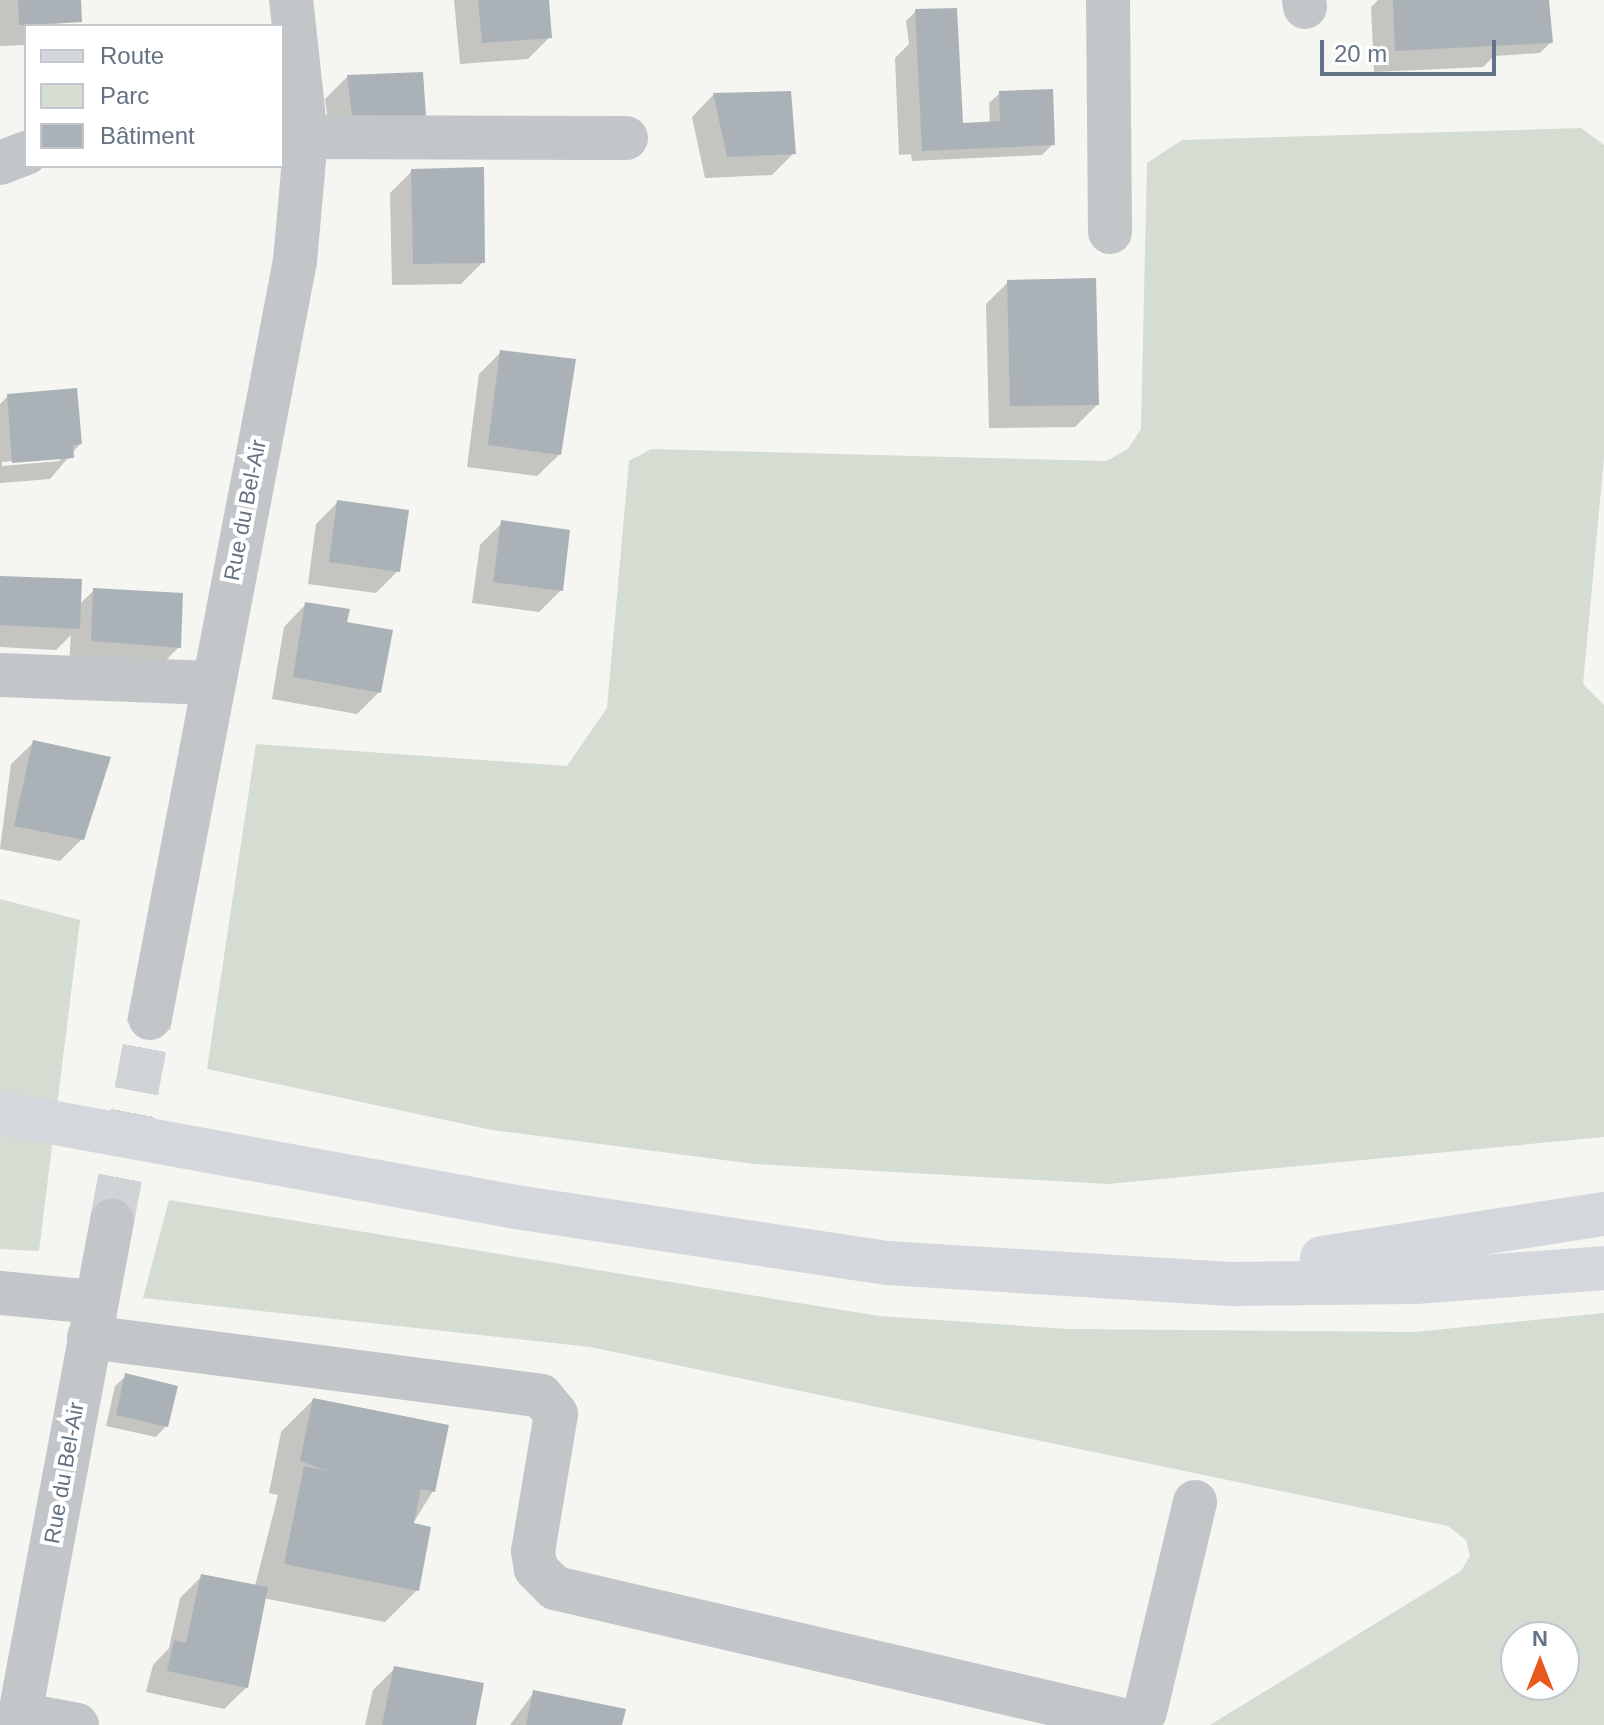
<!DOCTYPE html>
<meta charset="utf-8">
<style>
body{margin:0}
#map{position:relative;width:1604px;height:1725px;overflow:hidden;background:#f5f5f1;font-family:Arial,sans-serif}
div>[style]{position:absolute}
.green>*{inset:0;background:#d5dcd2}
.shadow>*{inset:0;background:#0003}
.building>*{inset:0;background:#aab2b8}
.minor-tunnel>*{height:44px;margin-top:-22px;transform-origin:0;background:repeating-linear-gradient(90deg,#d0d4d6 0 44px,transparent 0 66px)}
.minor>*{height:44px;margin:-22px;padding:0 22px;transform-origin:22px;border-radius:22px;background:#c2c6c9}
.major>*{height:44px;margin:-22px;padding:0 22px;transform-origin:22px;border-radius:22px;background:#d4d8dc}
span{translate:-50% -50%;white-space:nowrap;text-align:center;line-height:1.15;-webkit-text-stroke:8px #fff;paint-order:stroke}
.street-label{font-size:22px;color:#637383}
.legend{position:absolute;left:24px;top:24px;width:260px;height:144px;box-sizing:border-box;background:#fff;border:2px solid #c1c7cd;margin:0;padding:10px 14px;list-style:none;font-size:24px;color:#637383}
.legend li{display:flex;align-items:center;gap:16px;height:40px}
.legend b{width:40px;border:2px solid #c1c7cd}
.north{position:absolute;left:1500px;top:1621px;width:80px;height:80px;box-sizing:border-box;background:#fff;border:2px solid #c1c7cd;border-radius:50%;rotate:0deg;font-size:22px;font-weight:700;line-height:32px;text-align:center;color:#637383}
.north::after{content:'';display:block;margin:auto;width:28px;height:36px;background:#e9591d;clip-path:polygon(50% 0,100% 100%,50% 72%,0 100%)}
.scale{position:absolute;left:1320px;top:40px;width:176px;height:36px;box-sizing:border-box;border:4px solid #637383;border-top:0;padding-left:10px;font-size:24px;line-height:28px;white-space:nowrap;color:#637383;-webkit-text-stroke:6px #fff;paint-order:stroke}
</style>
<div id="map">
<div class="green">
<div style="clip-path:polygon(1581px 128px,1604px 145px,1604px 458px,1583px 684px,1604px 705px,1604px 1137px,1108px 1184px,754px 1164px,492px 1130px,207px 1069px,256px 744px,567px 766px,607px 708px,629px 461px,651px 449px,1106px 461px,1128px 449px,1141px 429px,1147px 163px,1182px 140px)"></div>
<div style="clip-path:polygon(0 899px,80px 920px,39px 1251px,0 1249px)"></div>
<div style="clip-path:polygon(evenodd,169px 1200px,879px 1316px,1068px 1329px,1415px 1332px,1604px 1313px,1604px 1725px,1210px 1725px,1461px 1571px,1470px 1556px,1466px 1540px,1448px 1526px,590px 1347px,143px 1298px,169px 1200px,1564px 1637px,1564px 1685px,1516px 1685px,1516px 1637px,1564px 1637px)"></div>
</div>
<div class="shadow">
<div style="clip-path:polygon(0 0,79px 0,80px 22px,26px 26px,26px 45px,0 46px)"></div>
<div style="clip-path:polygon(454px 0,547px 0,550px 37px,528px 59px,460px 64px)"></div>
<div style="clip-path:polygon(1378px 0,1547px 0,1551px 42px,1540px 53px,1494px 56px,1483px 67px,1374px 72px,1371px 7px)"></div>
<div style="clip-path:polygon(916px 11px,957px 130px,990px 124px,989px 103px,1000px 93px,1053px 144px,1042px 155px,912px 161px,911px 154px,899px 155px,895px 58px,909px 44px,906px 21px)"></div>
<div style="clip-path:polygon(347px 77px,403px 154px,333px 155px,325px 99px)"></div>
<div style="clip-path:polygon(714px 94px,794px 153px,772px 175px,705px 178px,692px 117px)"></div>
<div style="clip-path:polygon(412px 171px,483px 262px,461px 284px,392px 285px,390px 193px)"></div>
<div style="clip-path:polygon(1008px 282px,1097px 405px,1075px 427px,989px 428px,986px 304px)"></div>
<div style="clip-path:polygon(501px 352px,560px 454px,537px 476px,467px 467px,479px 374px)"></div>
<div style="clip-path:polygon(evenodd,8px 396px,80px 444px,50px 479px,0 483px,0 404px,8px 396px,60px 457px,60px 461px,2px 466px,2px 462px,60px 457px)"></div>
<div style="clip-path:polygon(338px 502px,398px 571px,376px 593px,308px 584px,316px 524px)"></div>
<div style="clip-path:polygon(502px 523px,561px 590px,539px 612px,472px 603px,480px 545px)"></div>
<div style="clip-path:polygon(0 578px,79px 605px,94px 590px,179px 647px,157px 669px,69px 663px,71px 635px,56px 650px,0 647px)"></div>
<div style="clip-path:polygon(306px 604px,345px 623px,379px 692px,357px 714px,272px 699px,284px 627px)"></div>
<div style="clip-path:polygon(34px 742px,109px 759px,82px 839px,60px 861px,0 849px,11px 764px)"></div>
<div style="clip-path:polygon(126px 1376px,166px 1426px,156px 1437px,106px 1426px,115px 1386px)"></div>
<div style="clip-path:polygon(313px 1400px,433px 1491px,412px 1525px,417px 1590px,385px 1622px,263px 1598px,247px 1687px,224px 1709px,146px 1692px,153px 1665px,169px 1648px,180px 1598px,202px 1576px,255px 1586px,278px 1495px,269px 1493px,281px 1432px)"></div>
<div style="clip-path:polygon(395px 1668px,474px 1725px,365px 1725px,373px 1690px)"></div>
<div style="clip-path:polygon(534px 1692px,620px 1725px,510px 1725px)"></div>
</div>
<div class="building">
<div style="clip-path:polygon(18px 0,81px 0,82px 22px,19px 25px)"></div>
<div style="clip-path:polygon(478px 0,549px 0,552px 38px,482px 43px)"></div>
<div style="clip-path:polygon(1393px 0,1549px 0,1553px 43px,1395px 51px)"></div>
<div style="clip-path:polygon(957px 8px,963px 123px,1000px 121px,999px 91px,1053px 89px,1055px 145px,922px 151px,915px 9px)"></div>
<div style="clip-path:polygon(423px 72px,427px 132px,354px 133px,347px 75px)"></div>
<div style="clip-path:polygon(791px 91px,796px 154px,727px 157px,713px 93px)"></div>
<div style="clip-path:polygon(484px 167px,485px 263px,413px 264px,411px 169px)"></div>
<div style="clip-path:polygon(1096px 278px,1099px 405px,1010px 406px,1007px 280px)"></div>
<div style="clip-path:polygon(500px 350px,576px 359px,561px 455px,488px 445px)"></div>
<div style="clip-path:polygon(77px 388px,82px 444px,73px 445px,74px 458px,12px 463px,7px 394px)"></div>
<div style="clip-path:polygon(337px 500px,409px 510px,400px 572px,329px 562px)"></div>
<div style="clip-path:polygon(501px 520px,570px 530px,563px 591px,493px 582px)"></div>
<div style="clip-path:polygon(0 576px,82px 579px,80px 629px,0 625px)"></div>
<div style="clip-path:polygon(93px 588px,183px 593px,181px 648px,91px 641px)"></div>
<div style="clip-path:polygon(305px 602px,350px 609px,347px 622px,393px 630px,381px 693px,293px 677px)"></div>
<div style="clip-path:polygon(33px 740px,111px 757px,84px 840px,14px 826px)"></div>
<div style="clip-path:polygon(125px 1373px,178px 1386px,168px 1427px,116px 1415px)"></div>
<div style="clip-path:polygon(313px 1398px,449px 1425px,435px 1492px,421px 1489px,414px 1523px,431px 1527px,419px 1591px,284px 1564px,304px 1466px,327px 1471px,300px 1461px)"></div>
<div style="clip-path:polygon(201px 1574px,268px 1587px,248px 1688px,167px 1671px,174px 1640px,186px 1643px)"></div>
<div style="clip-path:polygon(394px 1666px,484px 1683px,476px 1725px,382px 1725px)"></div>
<div style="clip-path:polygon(533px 1690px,626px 1709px,622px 1725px,526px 1725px)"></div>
</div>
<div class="minor-tunnel">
<div style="left:112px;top:1221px;width:207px;rotate:-79.4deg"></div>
</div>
<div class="minor">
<div style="left:1108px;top:0;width:232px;rotate:89.5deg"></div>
<div style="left:1304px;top:0;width:7px;rotate:82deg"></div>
<div style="left:306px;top:137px;width:320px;rotate:0.2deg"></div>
<div style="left:0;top:163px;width:28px;rotate:-21deg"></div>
<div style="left:0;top:675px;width:211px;rotate:2.2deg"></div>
<div style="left:150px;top:1018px;width:771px;rotate:-79.16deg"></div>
<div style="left:295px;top:261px;width:124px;rotate:-84.9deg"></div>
<div style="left:306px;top:137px;width:138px;rotate:-96.2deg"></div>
<div style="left:0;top:1293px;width:96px;rotate:5.4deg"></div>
<div style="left:89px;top:1337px;width:456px;rotate:7.4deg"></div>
<div style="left:541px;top:1396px;width:23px;rotate:50deg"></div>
<div style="left:556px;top:1414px;width:139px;rotate:99.5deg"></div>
<div style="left:533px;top:1551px;width:18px;rotate:81deg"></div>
<div style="left:536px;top:1569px;width:27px;rotate:45deg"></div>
<div style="left:555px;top:1588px;width:596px;rotate:13.08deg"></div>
<div style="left:1136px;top:1723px;width:14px;rotate:-51deg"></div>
<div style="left:1145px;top:1712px;width:216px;rotate:-76.6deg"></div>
<div style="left:20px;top:1714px;width:58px;rotate:10.9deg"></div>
<div style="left:18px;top:1725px;width:513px;rotate:-79.44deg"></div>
</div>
<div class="major">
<div style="left:0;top:1113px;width:524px;rotate:10.32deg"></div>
<div style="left:516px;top:1207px;width:375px;rotate:8.6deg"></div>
<div style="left:887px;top:1263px;width:348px;rotate:3.5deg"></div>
<div style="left:1234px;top:1284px;width:181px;rotate:-0.6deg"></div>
<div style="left:1415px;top:1282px;width:190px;rotate:-4.2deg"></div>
<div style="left:1322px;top:1258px;width:285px;rotate:-8.9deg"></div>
</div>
<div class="street-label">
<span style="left:245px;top:510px;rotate:-79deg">Rue du Bel-Air</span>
<span style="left:64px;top:1473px;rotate:-80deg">Rue du Bel-Air</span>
</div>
<ul class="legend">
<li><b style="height:10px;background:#d4d8dc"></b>Route</li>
<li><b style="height:22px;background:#d5dcd2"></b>Parc</li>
<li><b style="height:22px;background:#aab2b8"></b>Bâtiment</li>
</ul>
<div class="north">N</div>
<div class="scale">20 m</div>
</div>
